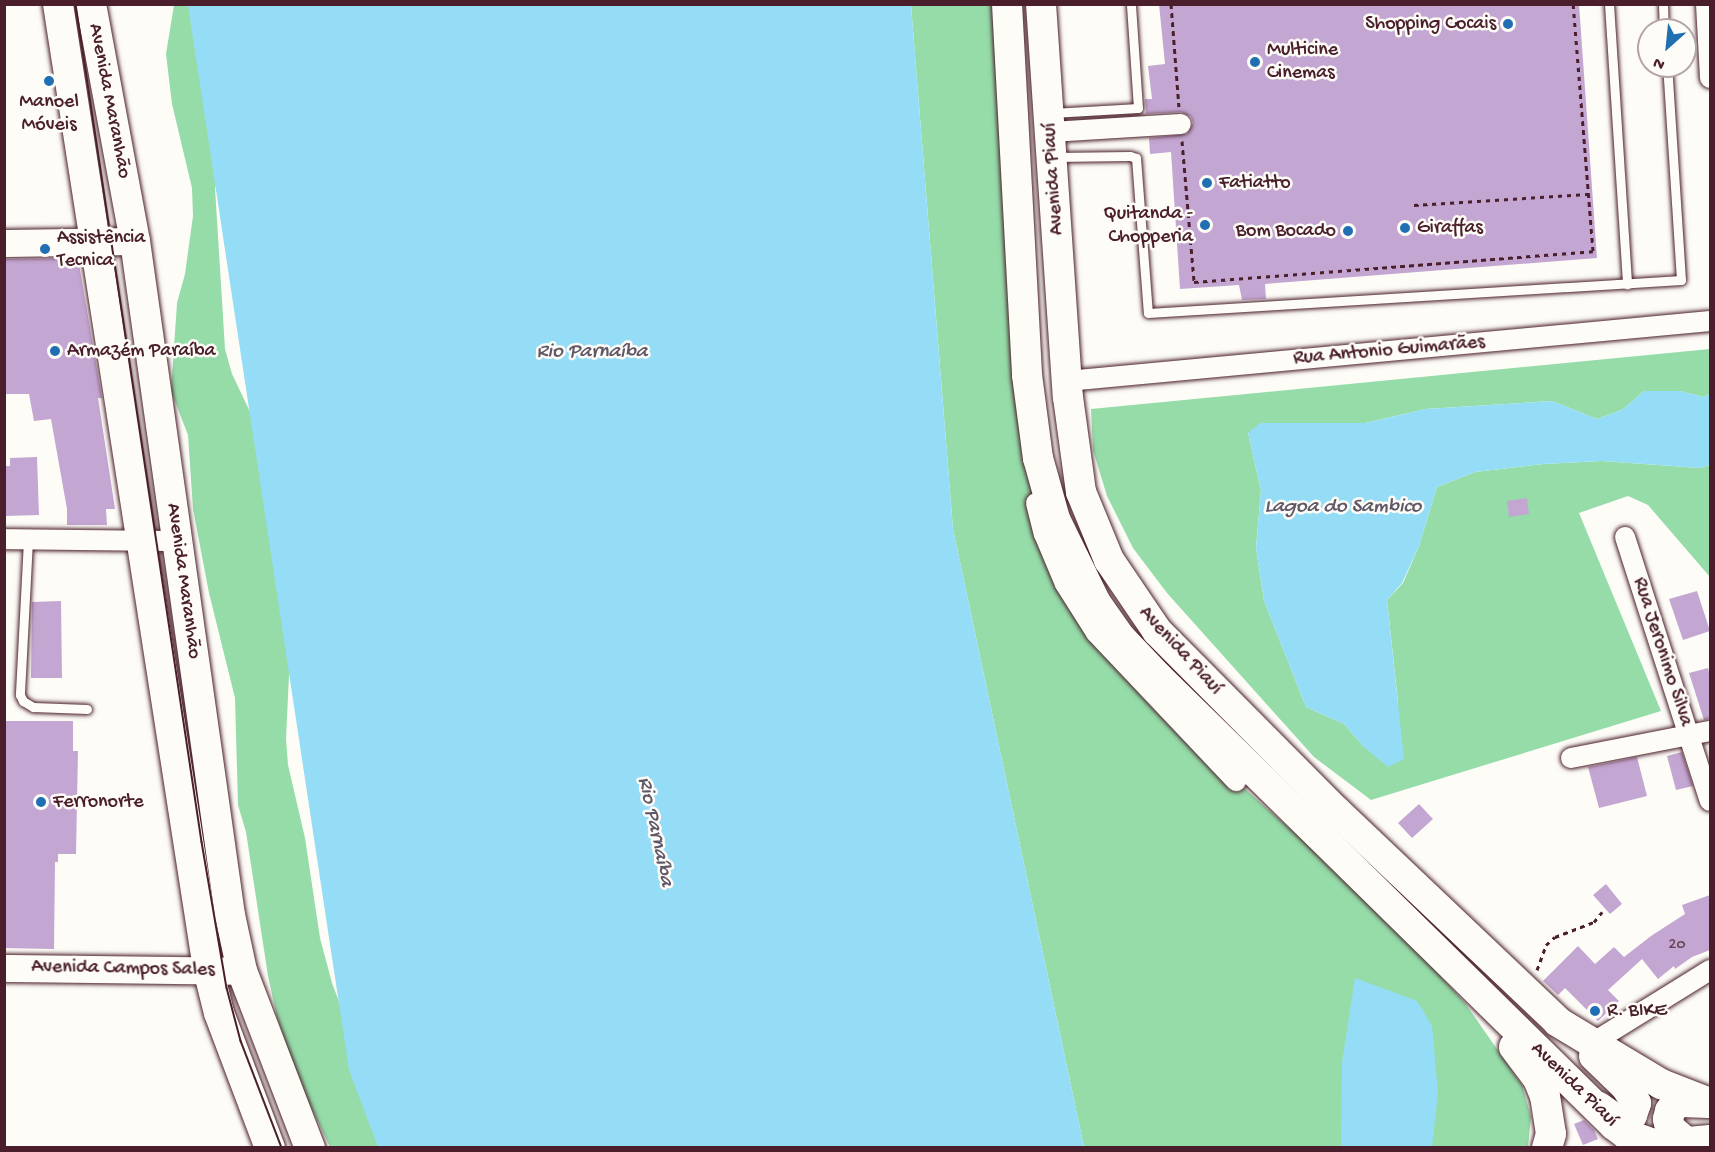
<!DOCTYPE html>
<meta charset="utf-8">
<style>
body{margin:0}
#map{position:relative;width:1715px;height:1152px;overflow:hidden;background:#fdfcf7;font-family:"Gochi Hand",sans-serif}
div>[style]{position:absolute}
.green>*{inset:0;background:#95dca9}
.water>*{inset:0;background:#95ddf6}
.building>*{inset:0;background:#c4a6d2}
.path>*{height:3px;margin-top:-1.5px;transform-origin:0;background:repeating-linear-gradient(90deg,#4a1f2b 0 4.5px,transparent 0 9px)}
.roads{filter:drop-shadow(0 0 2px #4a1f2b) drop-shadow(0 0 2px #4a1f2b)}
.lane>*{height:9px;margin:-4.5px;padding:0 4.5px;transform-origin:4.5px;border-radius:4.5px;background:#fdfcf7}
.street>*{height:20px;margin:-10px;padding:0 10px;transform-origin:10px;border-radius:10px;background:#fdfcf7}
.secondary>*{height:27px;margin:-13.5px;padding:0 13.5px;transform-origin:13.5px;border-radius:13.5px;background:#fdfcf7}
.primary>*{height:30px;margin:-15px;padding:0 15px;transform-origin:15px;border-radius:15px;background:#fdfcf7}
.tram>*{height:1.5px;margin:-0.75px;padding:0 0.75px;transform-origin:0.75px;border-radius:0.75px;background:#4a1f2b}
.dots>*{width:16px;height:16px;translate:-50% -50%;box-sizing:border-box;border:3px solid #fdfcf7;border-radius:50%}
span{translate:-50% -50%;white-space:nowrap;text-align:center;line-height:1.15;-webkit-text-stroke:5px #fdfcf7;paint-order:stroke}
.number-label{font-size:16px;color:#684155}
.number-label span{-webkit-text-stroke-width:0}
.poi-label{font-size:20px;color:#4a1f2b}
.right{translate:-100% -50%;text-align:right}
.left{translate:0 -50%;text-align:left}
.street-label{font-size:20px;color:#4a1f2b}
.water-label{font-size:21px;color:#605868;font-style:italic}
.frame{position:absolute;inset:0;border:6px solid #4a1f2b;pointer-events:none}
.north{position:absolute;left:1637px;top:18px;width:60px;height:60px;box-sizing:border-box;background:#fdfcf7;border:2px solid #b5a4a5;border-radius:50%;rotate:207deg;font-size:16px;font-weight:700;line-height:24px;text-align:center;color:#4a1f2b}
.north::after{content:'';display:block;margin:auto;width:21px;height:27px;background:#1f6fb2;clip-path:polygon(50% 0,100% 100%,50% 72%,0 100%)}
</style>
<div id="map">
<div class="green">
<div style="clip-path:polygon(174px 5px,278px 5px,232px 151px,215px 188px,225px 349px,232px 374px,252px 416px,291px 633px,286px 739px,288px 765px,305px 838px,320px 938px,332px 983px,394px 1147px,330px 1147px,298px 1080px,277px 1017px,268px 976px,246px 832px,238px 805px,235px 698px,209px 593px,193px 509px,188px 435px,171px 391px,177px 303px,185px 274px,193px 216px,192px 188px,172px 104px,166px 54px)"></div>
<div style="clip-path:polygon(911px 5px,992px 5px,1044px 534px,1236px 781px,1376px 905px,1465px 1003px,1522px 1085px,1531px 1117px,1528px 1147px,1084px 1147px,953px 529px)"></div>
<div style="clip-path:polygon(1710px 349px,1710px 394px,1703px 397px,1680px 391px,1644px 391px,1622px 410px,1597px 419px,1552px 401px,1426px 409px,1365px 423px,1320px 424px,1248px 433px,1261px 490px,1256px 548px,1264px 601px,1306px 707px,1344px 724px,1364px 747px,1398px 702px,1387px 600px,1403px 583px,1419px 546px,1437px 487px,1475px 472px,1543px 464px,1602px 461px,1700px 468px,1710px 465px,1710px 577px,1648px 505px,1628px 496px,1579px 513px,1661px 711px,1371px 800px,1314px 757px,1167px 593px,1133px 548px,1107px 496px,1093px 450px,1091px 409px)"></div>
</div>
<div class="water">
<div style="clip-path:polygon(188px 5px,911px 5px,953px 529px,1084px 1147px,378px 1147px,349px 1070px)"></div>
<div style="clip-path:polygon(1644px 391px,1680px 391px,1703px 397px,1710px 394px,1710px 465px,1700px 468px,1602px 461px,1543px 464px,1475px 472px,1437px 487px,1419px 546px,1402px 583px,1387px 600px,1404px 759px,1388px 767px,1364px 747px,1344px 724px,1306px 707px,1264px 601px,1256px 548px,1261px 490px,1248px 433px,1260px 423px,1365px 423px,1426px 409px,1552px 401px,1597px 419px,1622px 410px)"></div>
<div style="clip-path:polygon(1355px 978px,1417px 1001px,1432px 1026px,1438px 1093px,1432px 1147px,1341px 1147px,1342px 1062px)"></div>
</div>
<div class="building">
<div style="clip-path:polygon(1159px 4px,1579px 4px,1597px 258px,1265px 284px,1266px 299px,1242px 300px,1239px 285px,1180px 289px,1171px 152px,1150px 154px,1149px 138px,1187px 134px,1193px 123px,1191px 117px,1181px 112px,1146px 114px,1145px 99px,1152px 99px,1148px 66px,1165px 64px)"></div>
<div style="clip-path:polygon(78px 258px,102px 398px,98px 398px,115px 509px,106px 509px,107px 525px,67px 525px,67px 509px,51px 419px,34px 421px,29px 394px,4px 394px,4px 259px)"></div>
<div style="clip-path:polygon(37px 457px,39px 515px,4px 516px,4px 466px,10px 466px,10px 458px)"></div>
<div style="clip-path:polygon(1527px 498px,1529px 514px,1509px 517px,1507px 501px)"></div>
<div style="clip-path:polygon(1697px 591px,1710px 631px,1683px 640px,1669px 599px)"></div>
<div style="clip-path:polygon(61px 601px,62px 678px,31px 678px,32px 602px)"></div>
<div style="clip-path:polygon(1708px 668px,1710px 676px,1710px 719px,1704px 720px,1689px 673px)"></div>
<div style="clip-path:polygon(4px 721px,73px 721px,73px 751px,78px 751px,76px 854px,58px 854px,58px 862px,55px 862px,54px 949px,4px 948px)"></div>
<div style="clip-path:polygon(1682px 752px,1693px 786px,1676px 790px,1667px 756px)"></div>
<div style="clip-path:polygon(1637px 757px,1647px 796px,1599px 808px,1588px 767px)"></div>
<div style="clip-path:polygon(1419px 804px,1433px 819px,1412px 838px,1398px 823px)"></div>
<div style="clip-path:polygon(1606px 884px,1622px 904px,1610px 914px,1593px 895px)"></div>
<div style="clip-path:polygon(1710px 895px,1710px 950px,1692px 957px,1675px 969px,1674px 966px,1658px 979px,1642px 959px,1608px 990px,1619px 1001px,1598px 1021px,1565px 988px,1558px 995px,1543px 981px,1578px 946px,1595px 964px,1614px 947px,1624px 957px,1651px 936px,1685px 914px,1682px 905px)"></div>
<div style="clip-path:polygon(1584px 1120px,1594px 1130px,1598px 1139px,1583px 1145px,1574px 1124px)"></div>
</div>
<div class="path">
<div style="left:1171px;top:4px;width:103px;rotate:85.6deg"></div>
<div style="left:1182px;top:141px;width:142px;rotate:85.1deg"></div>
<div style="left:1194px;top:282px;width:400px;rotate:-4.4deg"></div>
<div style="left:1593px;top:251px;width:248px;rotate:-94.6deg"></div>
<div style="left:1414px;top:205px;width:174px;rotate:-3.6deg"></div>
<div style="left:1537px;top:970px;width:27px;rotate:-70deg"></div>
<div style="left:1546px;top:945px;width:12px;rotate:-42deg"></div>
<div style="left:1555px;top:937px;width:42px;rotate:-21deg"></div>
<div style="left:1594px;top:922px;width:13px;rotate:-51deg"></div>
</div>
<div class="roads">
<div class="lane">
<div style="left:1609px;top:4px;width:281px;rotate:86.3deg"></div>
<div style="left:1663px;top:4px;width:26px;rotate:88deg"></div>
<div style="left:1052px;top:113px;width:86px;rotate:-3.3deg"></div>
<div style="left:1138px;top:108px;width:104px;rotate:-93.9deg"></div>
<div style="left:1055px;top:157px;width:75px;rotate:-0.8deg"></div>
<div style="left:1130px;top:156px;width:6px;rotate:18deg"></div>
<div style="left:1136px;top:158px;width:155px;rotate:85.6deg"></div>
<div style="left:1148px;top:313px;width:534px;rotate:-3.54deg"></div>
<div style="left:1681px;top:280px;width:214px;rotate:-93.7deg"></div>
<div style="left:28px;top:540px;width:155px;rotate:93deg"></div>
<div style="left:20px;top:695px;width:7px;rotate:63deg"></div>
<div style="left:23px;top:701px;width:12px;rotate:31deg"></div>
<div style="left:33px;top:707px;width:54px;rotate:2.1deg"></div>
</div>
<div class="street">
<div style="left:1706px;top:4px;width:74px;rotate:86.9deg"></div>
<div style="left:1051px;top:132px;width:130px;rotate:-3.5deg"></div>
<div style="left:1067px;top:381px;width:646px;rotate:-5.33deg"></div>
<div style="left:1036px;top:503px;width:32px;rotate:76deg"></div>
<div style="left:1044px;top:534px;width:54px;rotate:67.2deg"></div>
<div style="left:1065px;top:584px;width:58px;rotate:57.7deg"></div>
<div style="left:1096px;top:633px;width:204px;rotate:46.6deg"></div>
<div style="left:1625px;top:537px;width:277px;rotate:72.2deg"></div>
<div style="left:4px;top:539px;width:173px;rotate:0.7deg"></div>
<div style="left:1571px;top:758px;width:142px;rotate:-11deg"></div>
<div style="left:1594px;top:1042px;width:137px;rotate:-31.8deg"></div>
</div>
<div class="secondary">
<div style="left:4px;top:243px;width:131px;rotate:-0.9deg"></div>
<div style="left:4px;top:968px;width:238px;rotate:0.7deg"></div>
</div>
<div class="primary">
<div style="left:58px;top:4px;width:977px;rotate:81.16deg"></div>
<div style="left:208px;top:969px;width:45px;rotate:76deg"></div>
<div style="left:219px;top:1013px;width:144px;rotate:69.3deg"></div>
<div style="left:91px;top:4px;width:241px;rotate:79.5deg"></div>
<div style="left:135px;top:241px;width:681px;rotate:81.98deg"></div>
<div style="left:230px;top:915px;width:57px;rotate:77.9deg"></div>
<div style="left:242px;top:971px;width:190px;rotate:69deg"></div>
<div style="left:1007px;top:4px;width:372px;rotate:86.9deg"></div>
<div style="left:1027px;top:375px;width:84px;rotate:82.5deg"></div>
<div style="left:1038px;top:458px;width:63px;rotate:74.4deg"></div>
<div style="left:1055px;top:519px;width:93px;rotate:64deg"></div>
<div style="left:1096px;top:603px;width:42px;rotate:54.8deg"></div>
<div style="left:1120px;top:637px;width:55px;rotate:46.5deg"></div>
<div style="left:1158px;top:677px;width:639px;rotate:44.49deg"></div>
<div style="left:1614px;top:1125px;width:15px;rotate:37deg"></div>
<div style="left:1626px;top:1134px;width:32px;rotate:20deg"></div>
<div style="left:1656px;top:1145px;width:54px;rotate:-5.3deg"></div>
<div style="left:1041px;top:4px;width:394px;rotate:86.1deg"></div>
<div style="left:1068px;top:397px;width:96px;rotate:82.2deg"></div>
<div style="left:1081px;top:492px;width:74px;rotate:67.6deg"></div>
<div style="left:1109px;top:560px;width:86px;rotate:55.9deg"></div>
<div style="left:1157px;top:631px;width:254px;rotate:45.2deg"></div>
<div style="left:1336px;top:811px;width:306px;rotate:43.5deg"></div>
<div style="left:1558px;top:1022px;width:120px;rotate:31deg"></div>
<div style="left:1661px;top:1084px;width:53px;rotate:21.2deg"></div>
<div style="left:1514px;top:1047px;width:40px;rotate:53deg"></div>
<div style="left:1538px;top:1079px;width:18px;rotate:68deg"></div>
<div style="left:1545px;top:1096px;width:38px;rotate:81deg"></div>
<div style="left:1551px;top:1134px;width:15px;rotate:106deg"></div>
<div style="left:1594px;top:1056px;width:45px;rotate:44.1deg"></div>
<div style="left:1626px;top:1087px;width:19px;rotate:58deg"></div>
<div style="left:1636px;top:1103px;width:13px;rotate:108deg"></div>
<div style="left:1632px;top:1115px;width:8px;rotate:150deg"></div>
<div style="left:1625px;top:1119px;width:11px;rotate:-175deg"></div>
<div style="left:1614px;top:1118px;width:19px;rotate:-144deg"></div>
<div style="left:1686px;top:1142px;width:21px;rotate:-139deg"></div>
<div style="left:1670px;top:1128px;width:9px;rotate:-103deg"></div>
<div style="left:1668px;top:1119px;width:8px;rotate:-76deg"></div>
<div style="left:1670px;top:1111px;width:8px;rotate:-50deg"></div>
<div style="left:1675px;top:1105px;width:8px;rotate:-23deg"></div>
<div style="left:1682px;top:1102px;width:26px;rotate:2deg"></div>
</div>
</div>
<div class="tram">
<div style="left:76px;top:4px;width:847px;rotate:81.45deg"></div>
<div style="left:202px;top:842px;width:148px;rotate:80.3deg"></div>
<div style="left:227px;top:988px;width:55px;rotate:75.2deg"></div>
<div style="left:241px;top:1041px;width:115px;rotate:69deg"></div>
</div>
<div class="dots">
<div style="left:1508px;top:24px;background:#1f6fb2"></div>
<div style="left:1255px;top:62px;background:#1f6fb2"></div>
<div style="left:49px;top:81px;background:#1f6fb2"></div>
<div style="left:1207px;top:183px;background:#1f6fb2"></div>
<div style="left:1205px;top:225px;background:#1f6fb2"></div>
<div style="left:1405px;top:228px;background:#1f6fb2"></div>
<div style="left:1348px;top:231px;background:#1f6fb2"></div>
<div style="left:45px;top:249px;background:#1f6fb2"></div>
<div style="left:55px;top:351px;background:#1f6fb2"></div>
<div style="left:41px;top:802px;background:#1f6fb2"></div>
<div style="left:1595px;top:1011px;background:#1f6fb2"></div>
</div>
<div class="number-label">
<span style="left:1677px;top:946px">20</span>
</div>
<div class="poi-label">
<span class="right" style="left:1496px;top:24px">Shopping Cocais</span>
<span class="left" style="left:1267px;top:62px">Multicine<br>Cinemas</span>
<span style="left:49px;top:114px">Manoel<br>Móveis</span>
<span class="left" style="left:1219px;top:183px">Fatiatto</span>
<span class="right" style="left:1193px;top:226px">Quitanda -<br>Chopperia</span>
<span class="left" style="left:1417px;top:228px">Giraffas</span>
<span class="right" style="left:1336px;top:231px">Bom Bocado</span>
<span class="left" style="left:57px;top:250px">Assistência<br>Tecnica</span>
<span class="left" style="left:67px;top:351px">Armazém Paraíba</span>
<span class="left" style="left:53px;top:802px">Ferronorte</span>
<span class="left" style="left:1607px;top:1011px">R. BIKE</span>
</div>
<div class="street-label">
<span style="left:109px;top:101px;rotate:79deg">Avenida Maranhão</span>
<span style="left:1054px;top:179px;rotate:-94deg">Avenida Piauí</span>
<span style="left:1389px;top:351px;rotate:-5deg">Rua Antonio Guimarães</span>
<span style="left:183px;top:581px;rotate:82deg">Avenida Maranhão</span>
<span style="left:1180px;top:651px;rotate:47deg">Avenida Piauí</span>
<span style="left:1662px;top:652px;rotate:72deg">Rua Jeronimo Silva</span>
<span style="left:123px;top:969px;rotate:1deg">Avenida Campos Sales</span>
<span style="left:1574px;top:1085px;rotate:44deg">Avenida Piauí</span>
</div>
<div class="water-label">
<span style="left:592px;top:353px">Rio Parnaíba</span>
<span style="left:1343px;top:508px">Lagoa do Sambico</span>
<span style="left:654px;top:832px;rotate:78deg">Rio Parnaíba</span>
</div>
<div class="frame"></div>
<div class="north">N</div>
</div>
